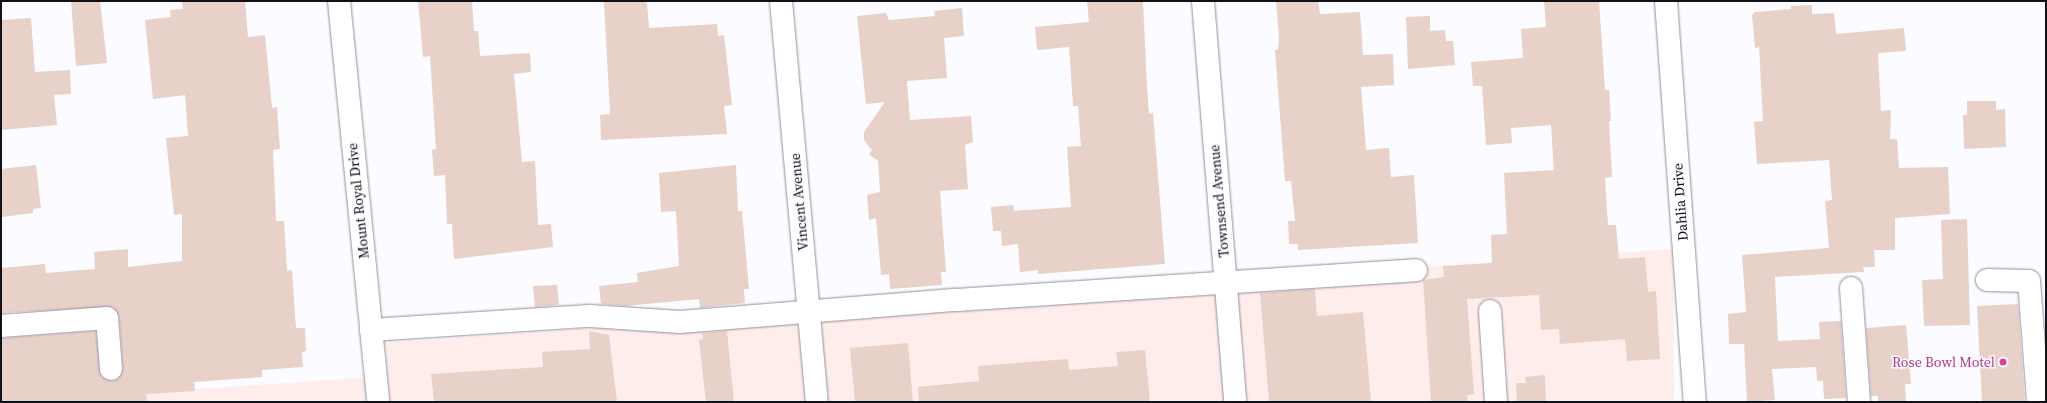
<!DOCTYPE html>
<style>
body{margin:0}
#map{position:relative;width:2047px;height:403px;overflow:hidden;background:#fcfbff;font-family:"Source Serif 4",serif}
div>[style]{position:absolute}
.commercial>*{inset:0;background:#feedeb}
.building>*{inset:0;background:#e7d1c8}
.roads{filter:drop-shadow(0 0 1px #938d9f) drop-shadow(0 0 1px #938d9f)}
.minor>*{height:22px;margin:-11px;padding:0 11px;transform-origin:11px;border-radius:11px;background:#fff}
.dots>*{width:11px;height:11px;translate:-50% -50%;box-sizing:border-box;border:2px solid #fcfbff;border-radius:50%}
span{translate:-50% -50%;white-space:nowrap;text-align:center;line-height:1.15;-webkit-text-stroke:3px #fcfbff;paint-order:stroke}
.street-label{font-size:14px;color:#121017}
.hotel-label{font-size:14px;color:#b23c85}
.right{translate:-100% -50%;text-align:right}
.frame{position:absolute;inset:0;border:2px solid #121017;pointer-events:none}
</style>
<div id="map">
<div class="commercial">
<div style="clip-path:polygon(1673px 249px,1674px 402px,125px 402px,125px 394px,388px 376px,385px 343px)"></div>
</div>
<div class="building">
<div style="clip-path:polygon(71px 1px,100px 1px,107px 63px,76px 66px)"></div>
<div style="clip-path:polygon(182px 1px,245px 1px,248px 37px,265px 35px,272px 108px,277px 107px,280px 149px,273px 150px,276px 221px,284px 221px,287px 271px,292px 270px,296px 328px,305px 328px,306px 351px,302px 352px,303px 367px,262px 370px,262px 377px,194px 382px,195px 391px,146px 394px,147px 402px,1px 402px,1px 338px,96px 331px,101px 376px,112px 381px,118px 379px,123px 368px,119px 317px,113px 307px,1px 313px,1px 268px,45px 264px,46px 273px,95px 269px,94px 252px,128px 249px,128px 267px,182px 261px,182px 214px,174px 215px,166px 138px,188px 136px,185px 95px,153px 99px,145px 20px,171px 17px,170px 10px,183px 9px)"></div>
<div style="clip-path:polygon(418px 1px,472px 1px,474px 31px,478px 31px,480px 56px,530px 53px,531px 72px,514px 74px,522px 162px,535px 161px,538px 225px,551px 224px,553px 247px,454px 259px,452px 224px,447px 224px,445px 175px,434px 176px,432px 150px,436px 149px,430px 56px,423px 57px)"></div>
<div style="clip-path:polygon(643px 1px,647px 3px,649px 28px,717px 24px,718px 36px,724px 35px,732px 105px,724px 106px,727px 134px,601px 140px,600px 115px,610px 114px,604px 2px)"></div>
<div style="clip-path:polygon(1087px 1px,1143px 1px,1147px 88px,1149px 114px,1153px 113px,1165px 264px,1038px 274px,1038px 270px,1020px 272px,1018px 244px,1002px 246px,1001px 231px,993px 231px,991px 207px,1013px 205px,1014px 211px,1071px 207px,1067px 147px,1081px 146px,1078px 106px,1073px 106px,1069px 47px,1037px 50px,1035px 27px,1089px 22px)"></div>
<div style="clip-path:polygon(1276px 1px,1318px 1px,1320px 14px,1360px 12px,1363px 55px,1393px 54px,1394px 85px,1361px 87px,1366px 150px,1389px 148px,1391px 177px,1414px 175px,1418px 243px,1298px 250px,1298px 244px,1289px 244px,1288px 221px,1295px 221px,1291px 181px,1285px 181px,1280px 116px,1275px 50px,1278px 50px,1279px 37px)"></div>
<div style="clip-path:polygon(1544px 1px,1599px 1px,1605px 90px,1609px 90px,1611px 121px,1609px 121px,1612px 177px,1605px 178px,1608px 225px,1616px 225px,1619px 259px,1645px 257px,1648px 292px,1656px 291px,1660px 359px,1627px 361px,1625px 339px,1560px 344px,1559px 329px,1541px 330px,1539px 295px,1467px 299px,1474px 394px,1467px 395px,1468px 402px,1431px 402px,1423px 280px,1444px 277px,1443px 266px,1492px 263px,1491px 235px,1507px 234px,1504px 173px,1554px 170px,1551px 125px,1511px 128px,1512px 143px,1486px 145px,1482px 86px,1473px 86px,1471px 62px,1523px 58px,1521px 29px,1546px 27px)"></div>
<div style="clip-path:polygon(1812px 5px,1812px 14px,1834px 13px,1836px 34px,1904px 28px,1906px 51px,1878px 53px,1881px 111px,1891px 110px,1890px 139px,1897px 139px,1899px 168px,1948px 167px,1950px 214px,1895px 218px,1895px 250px,1874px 250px,1875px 267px,1863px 267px,1864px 272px,1775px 277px,1778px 341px,1820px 339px,1819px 322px,1841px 321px,1846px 398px,1824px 399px,1823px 381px,1817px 381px,1816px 367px,1772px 369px,1775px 400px,1747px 402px,1744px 344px,1729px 344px,1728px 314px,1746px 312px,1742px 255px,1829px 248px,1825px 201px,1832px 200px,1829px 160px,1757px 164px,1754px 122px,1763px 121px,1759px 47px,1755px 48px,1752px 15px,1755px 12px,1791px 9px,1791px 6px)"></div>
<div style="clip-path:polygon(962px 8px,964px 36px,944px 38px,947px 78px,907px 81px,910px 120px,971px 116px,973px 142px,965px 145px,968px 189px,940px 191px,946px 272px,941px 272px,942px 285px,890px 289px,889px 274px,881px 275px,876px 218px,869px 220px,867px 195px,880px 192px,878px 161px,869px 154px,872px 150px,864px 140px,864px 132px,885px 102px,866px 104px,857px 16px,886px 13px,889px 20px,935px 16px,934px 11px)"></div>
<div style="clip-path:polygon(1430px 16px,1430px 31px,1445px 30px,1446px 41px,1453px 41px,1455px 65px,1408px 69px,1406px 17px)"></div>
<div style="clip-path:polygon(31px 18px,35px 72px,70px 70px,71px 94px,54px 95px,57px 125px,1px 130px,1px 20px)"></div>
<div style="clip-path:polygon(1967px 101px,1996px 101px,1996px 110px,2005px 109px,2006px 147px,1964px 149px,1963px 115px,1967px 115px)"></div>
<div style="clip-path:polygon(36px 165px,41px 208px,33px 209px,33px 213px,2px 217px,1px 169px)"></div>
<div style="clip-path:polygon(736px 165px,738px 211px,742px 211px,749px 289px,744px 289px,745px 303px,700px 308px,699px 299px,625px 306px,601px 304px,599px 286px,638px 282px,637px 273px,679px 266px,676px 211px,661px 212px,659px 173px)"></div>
<div style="clip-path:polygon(1967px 219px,1970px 325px,1924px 326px,1922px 280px,1943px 279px,1941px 220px)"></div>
<div style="clip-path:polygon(557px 285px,559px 305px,535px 307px,533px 286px)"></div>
<div style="clip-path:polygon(1315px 289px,1317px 316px,1363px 312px,1371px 402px,1269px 402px,1260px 293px)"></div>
<div style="clip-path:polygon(2018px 304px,2025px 402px,1982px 402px,1977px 306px)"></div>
<div style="clip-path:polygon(1906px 325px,1911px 384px,1905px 384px,1906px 402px,1878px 402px,1878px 396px,1871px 396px,1866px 328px)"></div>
<div style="clip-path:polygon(589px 331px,609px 335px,617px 402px,434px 402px,431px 374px,543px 367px,542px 352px,590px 349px)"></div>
<div style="clip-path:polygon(727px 331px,734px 402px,706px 402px,699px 340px,703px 339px,702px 333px)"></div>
<div style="clip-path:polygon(908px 343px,913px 402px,855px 402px,850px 348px)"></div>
<div style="clip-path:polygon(1145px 350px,1150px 402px,919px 402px,918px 387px,979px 381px,978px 366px,1068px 359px,1069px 370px,1118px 366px,1116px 352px)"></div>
<div style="clip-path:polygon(1545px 375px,1546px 402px,1517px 402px,1516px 383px,1526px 383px,1525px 377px)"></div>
</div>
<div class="roads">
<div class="minor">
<div style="left:339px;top:1px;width:403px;rotate:84.4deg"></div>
<div style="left:781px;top:1px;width:403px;rotate:84.9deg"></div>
<div style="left:1203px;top:1px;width:402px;rotate:85.4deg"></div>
<div style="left:1666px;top:1px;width:402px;rotate:85.9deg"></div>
<div style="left:1987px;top:280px;width:42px;rotate:1.4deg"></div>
<div style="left:2029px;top:281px;width:121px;rotate:85.7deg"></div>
<div style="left:1851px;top:288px;width:114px;rotate:86deg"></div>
<div style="left:1490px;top:311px;width:91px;rotate:86.2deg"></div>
<div style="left:1px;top:326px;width:106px;rotate:-4.3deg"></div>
<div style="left:107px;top:318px;width:51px;rotate:85.5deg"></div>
<div style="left:371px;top:330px;width:219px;rotate:-3.7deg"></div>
<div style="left:590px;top:316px;width:90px;rotate:3.8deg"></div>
<div style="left:680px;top:322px;width:277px;rotate:-4.6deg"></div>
<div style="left:956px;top:300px;width:461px;rotate:-3.7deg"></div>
</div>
</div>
<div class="dots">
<div style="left:2003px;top:362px;background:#d1479c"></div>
</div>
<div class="street-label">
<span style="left:358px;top:201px;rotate:-96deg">Mount Royal Drive</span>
<span style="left:1219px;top:201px;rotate:-95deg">Townsend Avenue</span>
<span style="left:799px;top:202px;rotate:-95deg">Vincent Avenue</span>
<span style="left:1680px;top:202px;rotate:-94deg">Dahlia Drive</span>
</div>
<div class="hotel-label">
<span class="right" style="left:1995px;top:362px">Rose Bowl Motel</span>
</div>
<div class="frame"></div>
</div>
